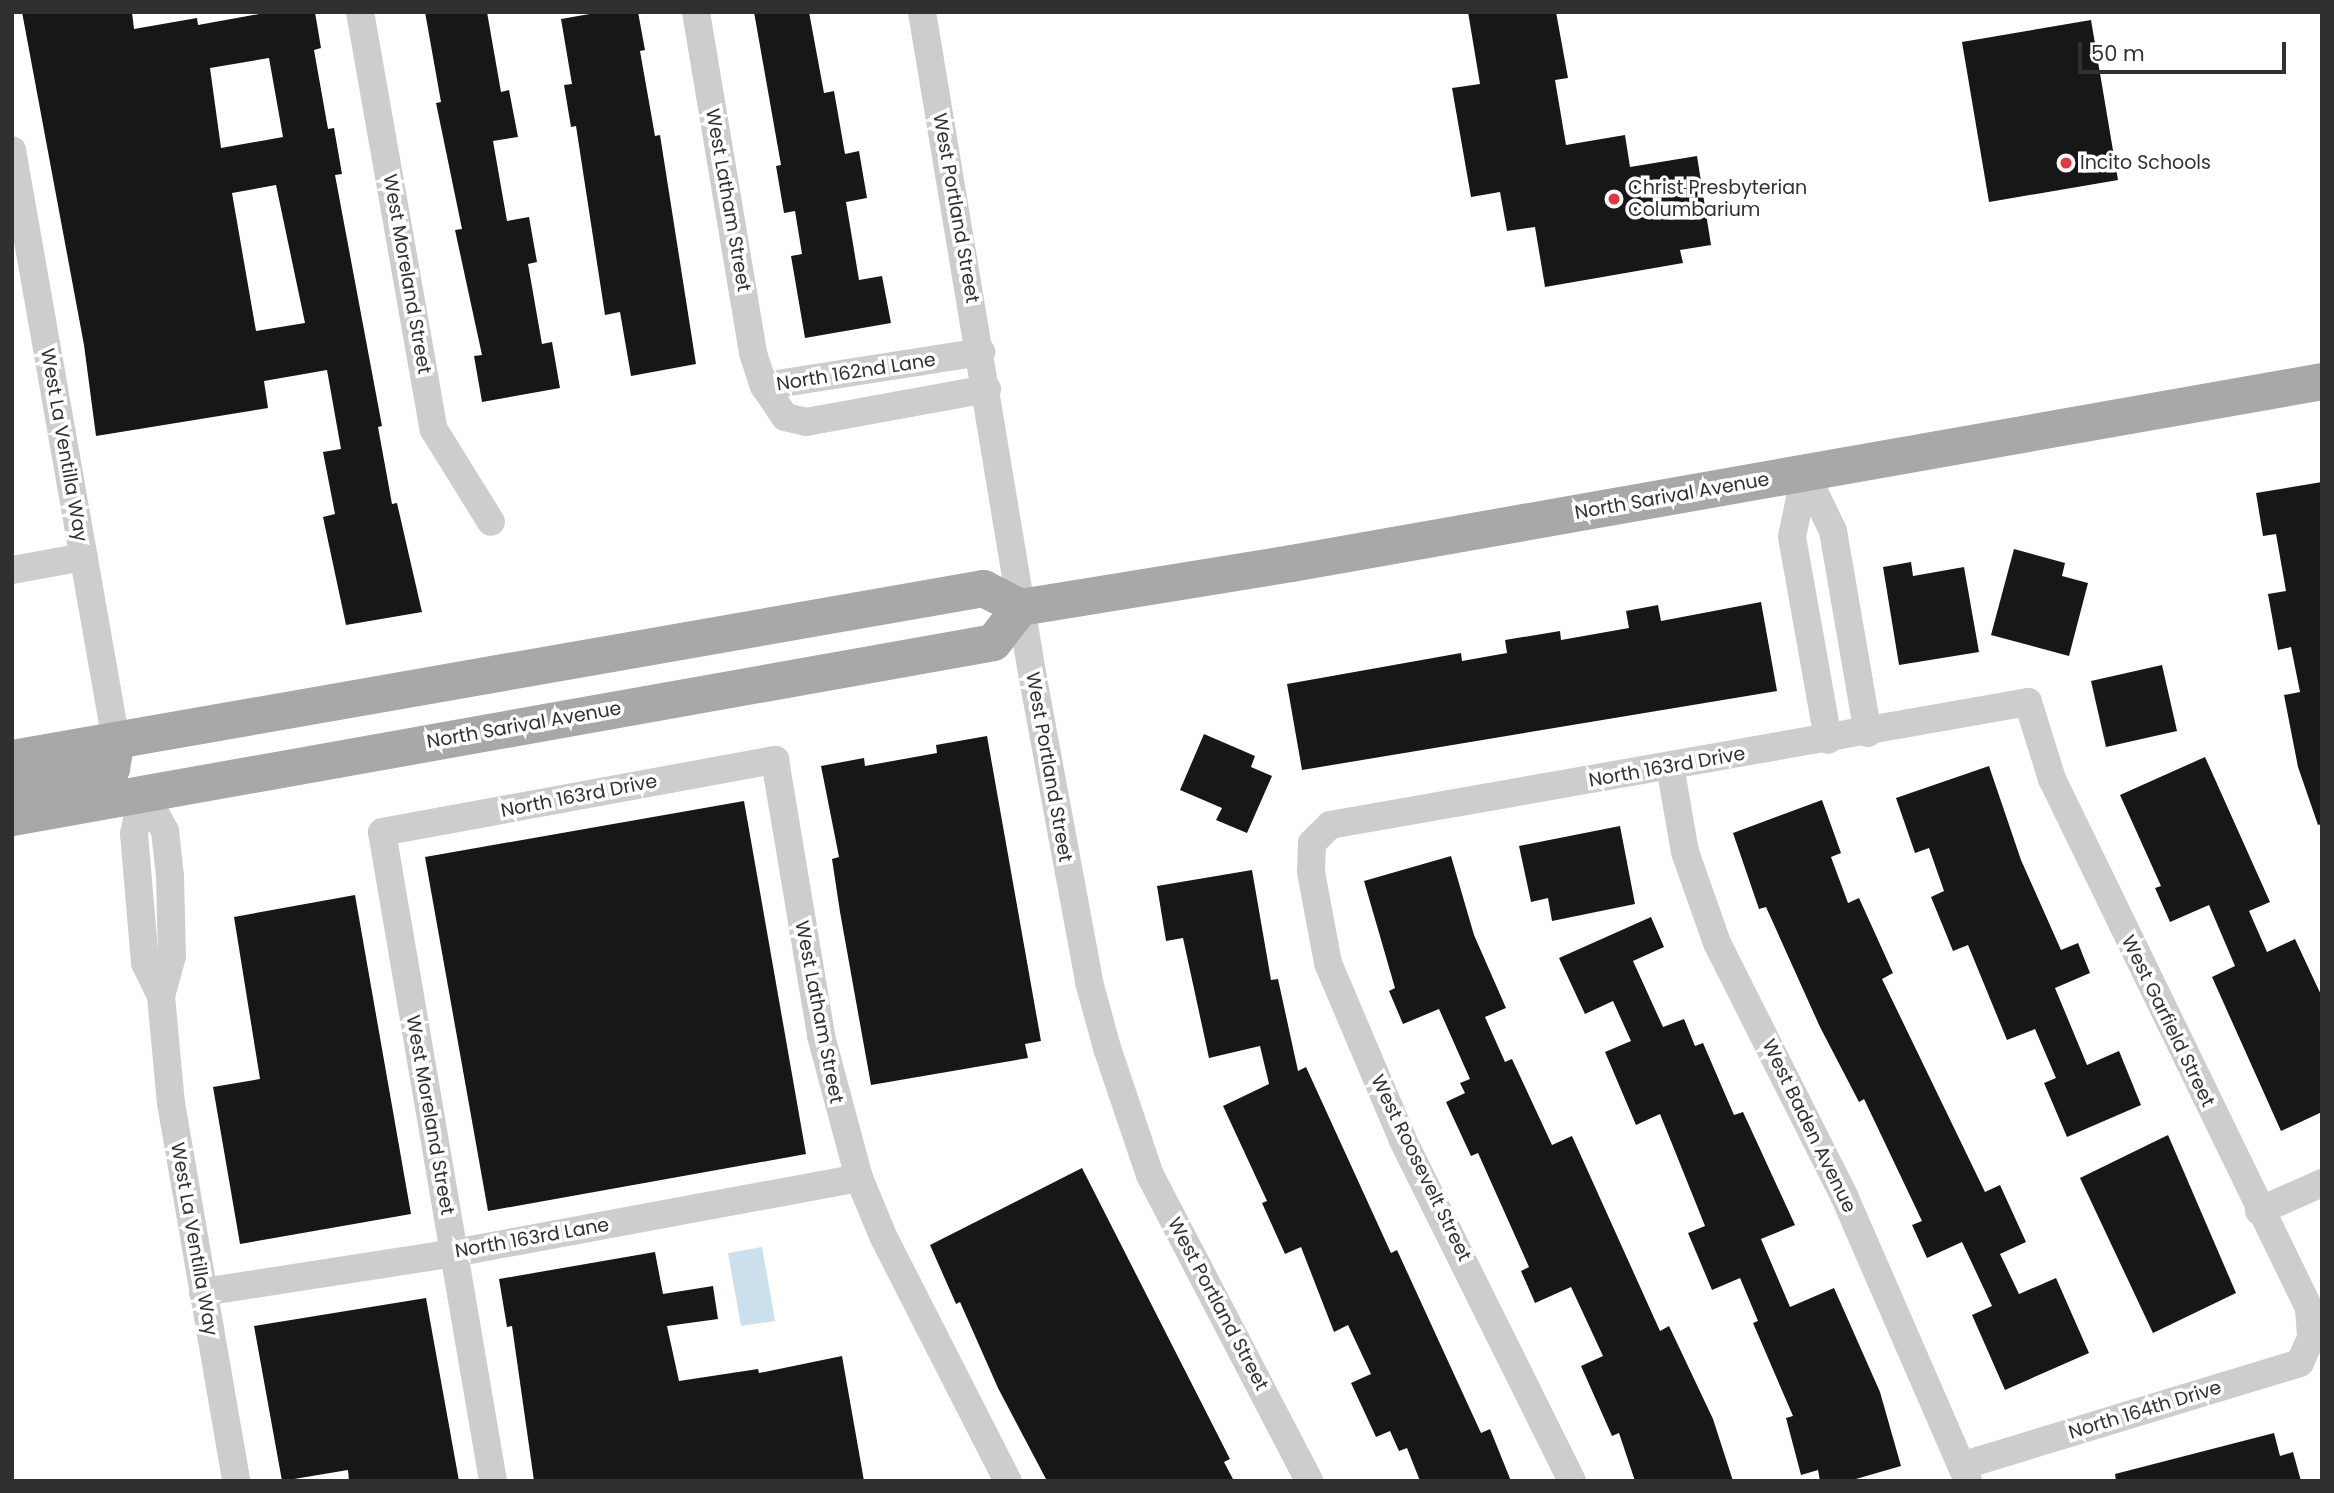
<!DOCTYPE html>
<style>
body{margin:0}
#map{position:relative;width:2334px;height:1493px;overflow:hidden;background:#fff;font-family:Poppins,sans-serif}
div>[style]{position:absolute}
.water>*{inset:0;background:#cbdfec}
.building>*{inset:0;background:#171717}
.minor>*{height:28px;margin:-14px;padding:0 14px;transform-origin:14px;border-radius:14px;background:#cdcdcd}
.major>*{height:37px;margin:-18.5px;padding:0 18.5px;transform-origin:18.5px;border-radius:18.5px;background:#a8a8a8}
.dots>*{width:19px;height:19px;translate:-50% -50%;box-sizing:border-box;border:4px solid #fff;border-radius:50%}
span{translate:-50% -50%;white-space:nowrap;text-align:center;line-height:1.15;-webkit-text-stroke:7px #fff;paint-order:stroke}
.poi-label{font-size:19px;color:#303030}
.left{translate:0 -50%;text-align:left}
.street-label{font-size:19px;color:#303030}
.frame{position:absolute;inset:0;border:14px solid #303030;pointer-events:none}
.scale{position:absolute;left:2078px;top:42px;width:208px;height:32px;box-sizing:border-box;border:4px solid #303030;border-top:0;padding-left:9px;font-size:21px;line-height:24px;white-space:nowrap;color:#303030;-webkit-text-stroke:5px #fff;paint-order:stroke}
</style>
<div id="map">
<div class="water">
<div style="clip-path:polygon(762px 1247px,775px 1321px,741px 1326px,728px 1253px)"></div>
</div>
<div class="building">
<div style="clip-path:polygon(evenodd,22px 12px,132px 12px,134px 29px,197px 18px,198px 25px,270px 12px,315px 12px,321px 48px,314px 50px,328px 129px,334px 128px,342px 174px,335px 175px,382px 426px,378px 427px,392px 504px,397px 503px,422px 612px,346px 625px,323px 517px,335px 514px,323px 452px,341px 449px,327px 370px,264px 381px,268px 408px,96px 436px,84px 345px,22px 12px,269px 58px,283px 137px,221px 148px,210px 68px,269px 58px,22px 12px,276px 185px,305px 323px,256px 331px,232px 193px,276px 185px)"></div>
<div style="clip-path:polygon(425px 12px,487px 12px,501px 92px,509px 90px,518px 137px,493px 141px,507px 221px,529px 217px,537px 262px,528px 264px,542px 344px,552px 342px,560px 388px,482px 402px,474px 356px,482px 355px,455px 230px,462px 229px,436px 103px,441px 102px)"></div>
<div style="clip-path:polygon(601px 12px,638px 12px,645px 50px,640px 51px,655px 136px,660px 135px,696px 364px,631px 376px,620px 312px,605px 315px,576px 126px,571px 127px,564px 85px,572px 84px,561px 19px)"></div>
<div style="clip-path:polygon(754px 12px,809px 12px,824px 93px,834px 91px,845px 154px,859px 151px,867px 198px,846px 202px,859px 280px,882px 276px,891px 323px,805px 338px,791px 256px,802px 254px,795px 211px,784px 213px,776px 166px,781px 165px)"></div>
<div style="clip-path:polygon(1468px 12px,1556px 12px,1568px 78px,1555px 80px,1566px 145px,1625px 135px,1630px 167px,1697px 156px,1711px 245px,1680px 250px,1683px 263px,1545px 287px,1535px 227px,1507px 231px,1500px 192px,1471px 197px,1452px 88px,1480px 84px)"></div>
<div style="clip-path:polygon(2091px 20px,2118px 180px,1989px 202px,1962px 42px)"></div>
<div style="clip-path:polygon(2322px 482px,2322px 824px,2318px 825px,2298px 767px,2284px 695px,2300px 692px,2291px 647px,2278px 650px,2268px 594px,2286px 591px,2276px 534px,2263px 536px,2256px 493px)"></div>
<div style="clip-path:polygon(2014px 549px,2065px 563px,2062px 576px,2088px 583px,2069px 656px,1991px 635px)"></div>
<div style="clip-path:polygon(1911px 562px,1913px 576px,1964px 567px,1979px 652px,1899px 665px,1883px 567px)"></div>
<div style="clip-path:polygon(1761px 602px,1777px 691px,1302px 770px,1287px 684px,1461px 653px,1462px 661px,1507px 653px,1505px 640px,1560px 631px,1561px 640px,1629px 628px,1626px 611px,1658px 605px,1661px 621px)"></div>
<div style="clip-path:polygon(2162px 665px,2177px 731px,2106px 747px,2091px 681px)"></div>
<div style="clip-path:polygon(1204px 734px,1255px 756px,1251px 767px,1272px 776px,1247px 833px,1216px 820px,1222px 808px,1180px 790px)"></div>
<div style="clip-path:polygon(987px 736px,1041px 1041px,1025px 1044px,1028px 1058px,871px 1085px,840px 912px,832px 859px,839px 857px,821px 766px,864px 758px,865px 766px,937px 753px,936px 745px)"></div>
<div style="clip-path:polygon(2205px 757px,2270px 902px,2249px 911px,2267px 952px,2295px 939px,2322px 997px,2322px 1112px,2281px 1131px,2212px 977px,2235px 966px,2209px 905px,2170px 922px,2155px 888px,2161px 886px,2120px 795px)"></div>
<div style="clip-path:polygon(1989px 766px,2021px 860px,2061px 950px,2078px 943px,2090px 973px,2055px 988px,2087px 1065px,2119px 1051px,2141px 1105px,2067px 1137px,2044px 1083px,2056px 1078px,2035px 1029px,2007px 1040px,1968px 945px,1953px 951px,1931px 897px,1944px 891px,1929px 848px,1915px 853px,1896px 798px)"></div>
<div style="clip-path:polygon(1822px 800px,1841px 853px,1831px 857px,1848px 903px,1859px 898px,1893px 973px,1882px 979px,1985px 1192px,2000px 1185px,2026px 1242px,2000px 1254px,2019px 1294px,2056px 1278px,2089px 1353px,2005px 1390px,1972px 1315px,1992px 1306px,1962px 1242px,1927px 1258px,1912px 1225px,1922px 1221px,1864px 1099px,1859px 1102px,1820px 1027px,1766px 907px,1759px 909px,1733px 833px)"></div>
<div style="clip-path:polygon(744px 801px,806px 1154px,488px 1211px,425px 857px)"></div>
<div style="clip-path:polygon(1620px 826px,1635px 904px,1552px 921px,1548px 898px,1531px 902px,1519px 846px)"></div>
<div style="clip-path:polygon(1451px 856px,1474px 935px,1506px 1008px,1485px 1017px,1505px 1062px,1512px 1059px,1552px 1145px,1572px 1136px,1660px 1331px,1669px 1326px,1713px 1419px,1733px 1481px,1635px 1481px,1619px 1433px,1612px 1436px,1581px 1366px,1603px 1356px,1571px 1287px,1535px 1303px,1521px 1271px,1529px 1267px,1478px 1153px,1471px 1156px,1446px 1102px,1465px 1093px,1460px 1083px,1470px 1079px,1439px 1009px,1403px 1024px,1389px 991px,1395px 988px,1364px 881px)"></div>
<div style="clip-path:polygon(1252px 870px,1271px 980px,1278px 979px,1298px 1071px,1306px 1067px,1391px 1253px,1397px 1250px,1481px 1433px,1490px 1429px,1511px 1481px,1420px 1481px,1407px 1448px,1399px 1451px,1390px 1431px,1376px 1437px,1351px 1383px,1371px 1374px,1348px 1325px,1334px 1332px,1301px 1247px,1285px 1254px,1262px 1203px,1267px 1201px,1223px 1106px,1269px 1084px,1260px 1046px,1209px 1058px,1183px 938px,1166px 941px,1157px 886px)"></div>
<div style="clip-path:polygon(355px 895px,411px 1214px,240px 1244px,213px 1087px,260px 1079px,234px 917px)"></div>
<div style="clip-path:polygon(1651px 917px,1664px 947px,1633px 961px,1663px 1027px,1684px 1019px,1695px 1046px,1703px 1043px,1734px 1115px,1743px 1112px,1795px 1225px,1761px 1239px,1790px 1307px,1834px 1288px,1880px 1392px,1901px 1466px,1849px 1481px,1820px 1481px,1818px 1470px,1801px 1475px,1786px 1418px,1793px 1416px,1753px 1323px,1758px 1321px,1740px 1278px,1712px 1290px,1688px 1233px,1705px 1226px,1660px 1114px,1636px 1125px,1605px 1052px,1631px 1041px,1613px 1001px,1585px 1014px,1559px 958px)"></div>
<div style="clip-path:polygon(2168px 1135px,2236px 1293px,2153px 1333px,2080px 1178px)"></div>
<div style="clip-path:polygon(1082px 1168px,1230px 1459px,1224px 1462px,1234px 1481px,1047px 1481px,998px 1388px,960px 1302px,956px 1304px,930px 1245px)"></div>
<div style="clip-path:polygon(655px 1252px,663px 1294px,713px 1286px,718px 1319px,667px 1326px,679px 1381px,758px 1369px,759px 1373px,842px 1356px,864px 1481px,534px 1481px,512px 1326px,507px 1327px,499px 1279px)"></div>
<div style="clip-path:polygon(426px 1298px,459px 1481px,349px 1481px,348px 1470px,282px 1481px,254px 1326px)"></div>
<div style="clip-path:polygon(2274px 1433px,2280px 1456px,2293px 1452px,2301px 1481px,2116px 1481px,2115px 1474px)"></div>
</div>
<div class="minor">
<div style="left:360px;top:12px;width:424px;rotate:80deg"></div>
<div style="left:434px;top:430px;width:108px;rotate:58.2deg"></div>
<div style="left:696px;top:12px;width:346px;rotate:80.5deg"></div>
<div style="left:753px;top:353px;width:35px;rotate:72deg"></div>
<div style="left:764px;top:386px;width:37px;rotate:56deg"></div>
<div style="left:785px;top:417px;width:22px;rotate:13deg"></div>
<div style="left:806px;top:422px;width:184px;rotate:-10.3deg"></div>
<div style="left:922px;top:12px;width:670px;rotate:80.55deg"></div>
<div style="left:1032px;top:673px;width:314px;rotate:79.5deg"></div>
<div style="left:1089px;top:982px;width:68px;rotate:74.7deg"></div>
<div style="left:1107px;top:1048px;width:134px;rotate:71.3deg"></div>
<div style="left:1150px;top:1175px;width:345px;rotate:62.5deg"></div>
<div style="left:12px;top:150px;width:600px;rotate:80.02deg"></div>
<div style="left:764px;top:386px;width:220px;rotate:-8.9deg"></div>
<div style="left:1805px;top:473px;width:65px;rotate:101.5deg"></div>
<div style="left:1792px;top:537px;width:206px;rotate:79.9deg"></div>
<div style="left:1805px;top:473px;width:64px;rotate:64.2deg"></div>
<div style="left:1833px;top:531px;width:205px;rotate:80.2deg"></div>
<div style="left:12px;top:570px;width:73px;rotate:-10.2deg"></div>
<div style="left:1670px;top:766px;width:87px;rotate:80.1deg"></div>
<div style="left:1685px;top:852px;width:96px;rotate:70.6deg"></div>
<div style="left:1717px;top:943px;width:285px;rotate:63.3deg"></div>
<div style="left:1845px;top:1198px;width:309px;rotate:66.5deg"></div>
<div style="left:143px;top:791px;width:44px;rotate:101.8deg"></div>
<div style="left:134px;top:834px;width:129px;rotate:85.1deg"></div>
<div style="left:145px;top:963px;width:37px;rotate:64deg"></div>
<div style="left:161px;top:996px;width:107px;rotate:84.7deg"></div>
<div style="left:171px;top:1103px;width:384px;rotate:80.2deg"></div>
<div style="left:143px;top:791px;width:46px;rotate:61.2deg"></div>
<div style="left:165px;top:831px;width:45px;rotate:83.7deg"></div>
<div style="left:170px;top:876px;width:80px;rotate:88.6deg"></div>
<div style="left:172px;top:956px;width:41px;rotate:105.4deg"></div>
<div style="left:2259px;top:1211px;width:69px;rotate:-24deg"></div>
<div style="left:203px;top:1292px;width:254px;rotate:-8.8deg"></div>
<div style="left:454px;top:1253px;width:412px;rotate:-10.5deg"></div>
<div style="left:493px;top:1481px;width:658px;rotate:-99.71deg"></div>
<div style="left:382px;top:832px;width:400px;rotate:-10.4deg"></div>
<div style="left:775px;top:760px;width:280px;rotate:80.5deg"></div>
<div style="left:821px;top:1036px;width:147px;rotate:75deg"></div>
<div style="left:859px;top:1178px;width:65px;rotate:67.4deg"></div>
<div style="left:884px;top:1238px;width:273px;rotate:63deg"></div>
<div style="left:1572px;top:1481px;width:381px;rotate:-116.4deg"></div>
<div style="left:1403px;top:1140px;width:192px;rotate:-113deg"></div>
<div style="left:1328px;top:963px;width:93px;rotate:-100.6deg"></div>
<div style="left:1311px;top:872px;width:29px;rotate:-88deg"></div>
<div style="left:1312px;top:843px;width:25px;rotate:-45deg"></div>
<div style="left:1330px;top:825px;width:709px;rotate:-9.99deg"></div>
<div style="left:2028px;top:702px;width:81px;rotate:72.7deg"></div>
<div style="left:2052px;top:779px;width:588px;rotate:64.09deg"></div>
<div style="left:2309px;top:1308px;width:30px;rotate:86deg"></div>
<div style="left:2311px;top:1338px;width:27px;rotate:114deg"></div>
<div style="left:2300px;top:1363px;width:350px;rotate:163.1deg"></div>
</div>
<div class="major">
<div style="left:12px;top:758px;width:986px;rotate:-9.93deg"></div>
<div style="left:983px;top:588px;width:42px;rotate:27.2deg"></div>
<div style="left:1020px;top:607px;width:275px;rotate:-9.2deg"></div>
<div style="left:1291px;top:563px;width:1047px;rotate:-10.01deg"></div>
<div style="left:12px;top:797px;width:33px;rotate:-23deg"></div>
<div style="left:42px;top:784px;width:71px;rotate:-13.1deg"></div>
<div style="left:111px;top:768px;width:27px;rotate:-80deg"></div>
<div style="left:12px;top:817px;width:996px;rotate:-10.11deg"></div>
<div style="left:993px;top:642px;width:44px;rotate:-52.4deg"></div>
</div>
<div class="dots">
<div style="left:2066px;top:163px;background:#e4363e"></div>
<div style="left:1614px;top:199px;background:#e4363e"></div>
</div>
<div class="poi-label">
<span class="left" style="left:2080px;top:163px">Incito Schools</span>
<span class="left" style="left:1628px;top:199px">Christ Presbyterian<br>Columbarium</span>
</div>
<div class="street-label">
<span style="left:728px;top:200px;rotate:80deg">West Latham Street</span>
<span style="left:956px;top:208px;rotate:80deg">West Portland Street</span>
<span style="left:407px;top:274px;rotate:80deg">West Moreland Street</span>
<span style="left:856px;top:372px;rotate:-9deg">North 162nd Lane</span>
<span style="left:64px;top:445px;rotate:80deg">West La Ventilla Way</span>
<span style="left:1672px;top:496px;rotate:-10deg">North Sarival Avenue</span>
<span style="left:524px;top:725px;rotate:-10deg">North Sarival Avenue</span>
<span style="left:1049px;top:767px;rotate:80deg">West Portland Street</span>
<span style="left:1667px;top:767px;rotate:-10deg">North 163rd Drive</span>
<span style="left:579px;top:796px;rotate:-11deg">North 163rd Drive</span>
<span style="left:819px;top:1012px;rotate:79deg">West Latham Street</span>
<span style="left:2168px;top:1021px;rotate:64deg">West Garfield Street</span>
<span style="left:430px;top:1115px;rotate:80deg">West Moreland Street</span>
<span style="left:1809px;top:1126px;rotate:64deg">West Baden Avenue</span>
<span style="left:1421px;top:1168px;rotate:64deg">West Roosevelt Street</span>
<span style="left:532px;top:1238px;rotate:-10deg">North 163rd Lane</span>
<span style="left:194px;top:1239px;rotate:80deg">West La Ventilla Way</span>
<span style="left:1218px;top:1304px;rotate:62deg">West Portland Street</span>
<span style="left:2145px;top:1410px;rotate:-17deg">North 164th Drive</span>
</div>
<div class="frame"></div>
<div class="scale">50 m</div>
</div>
